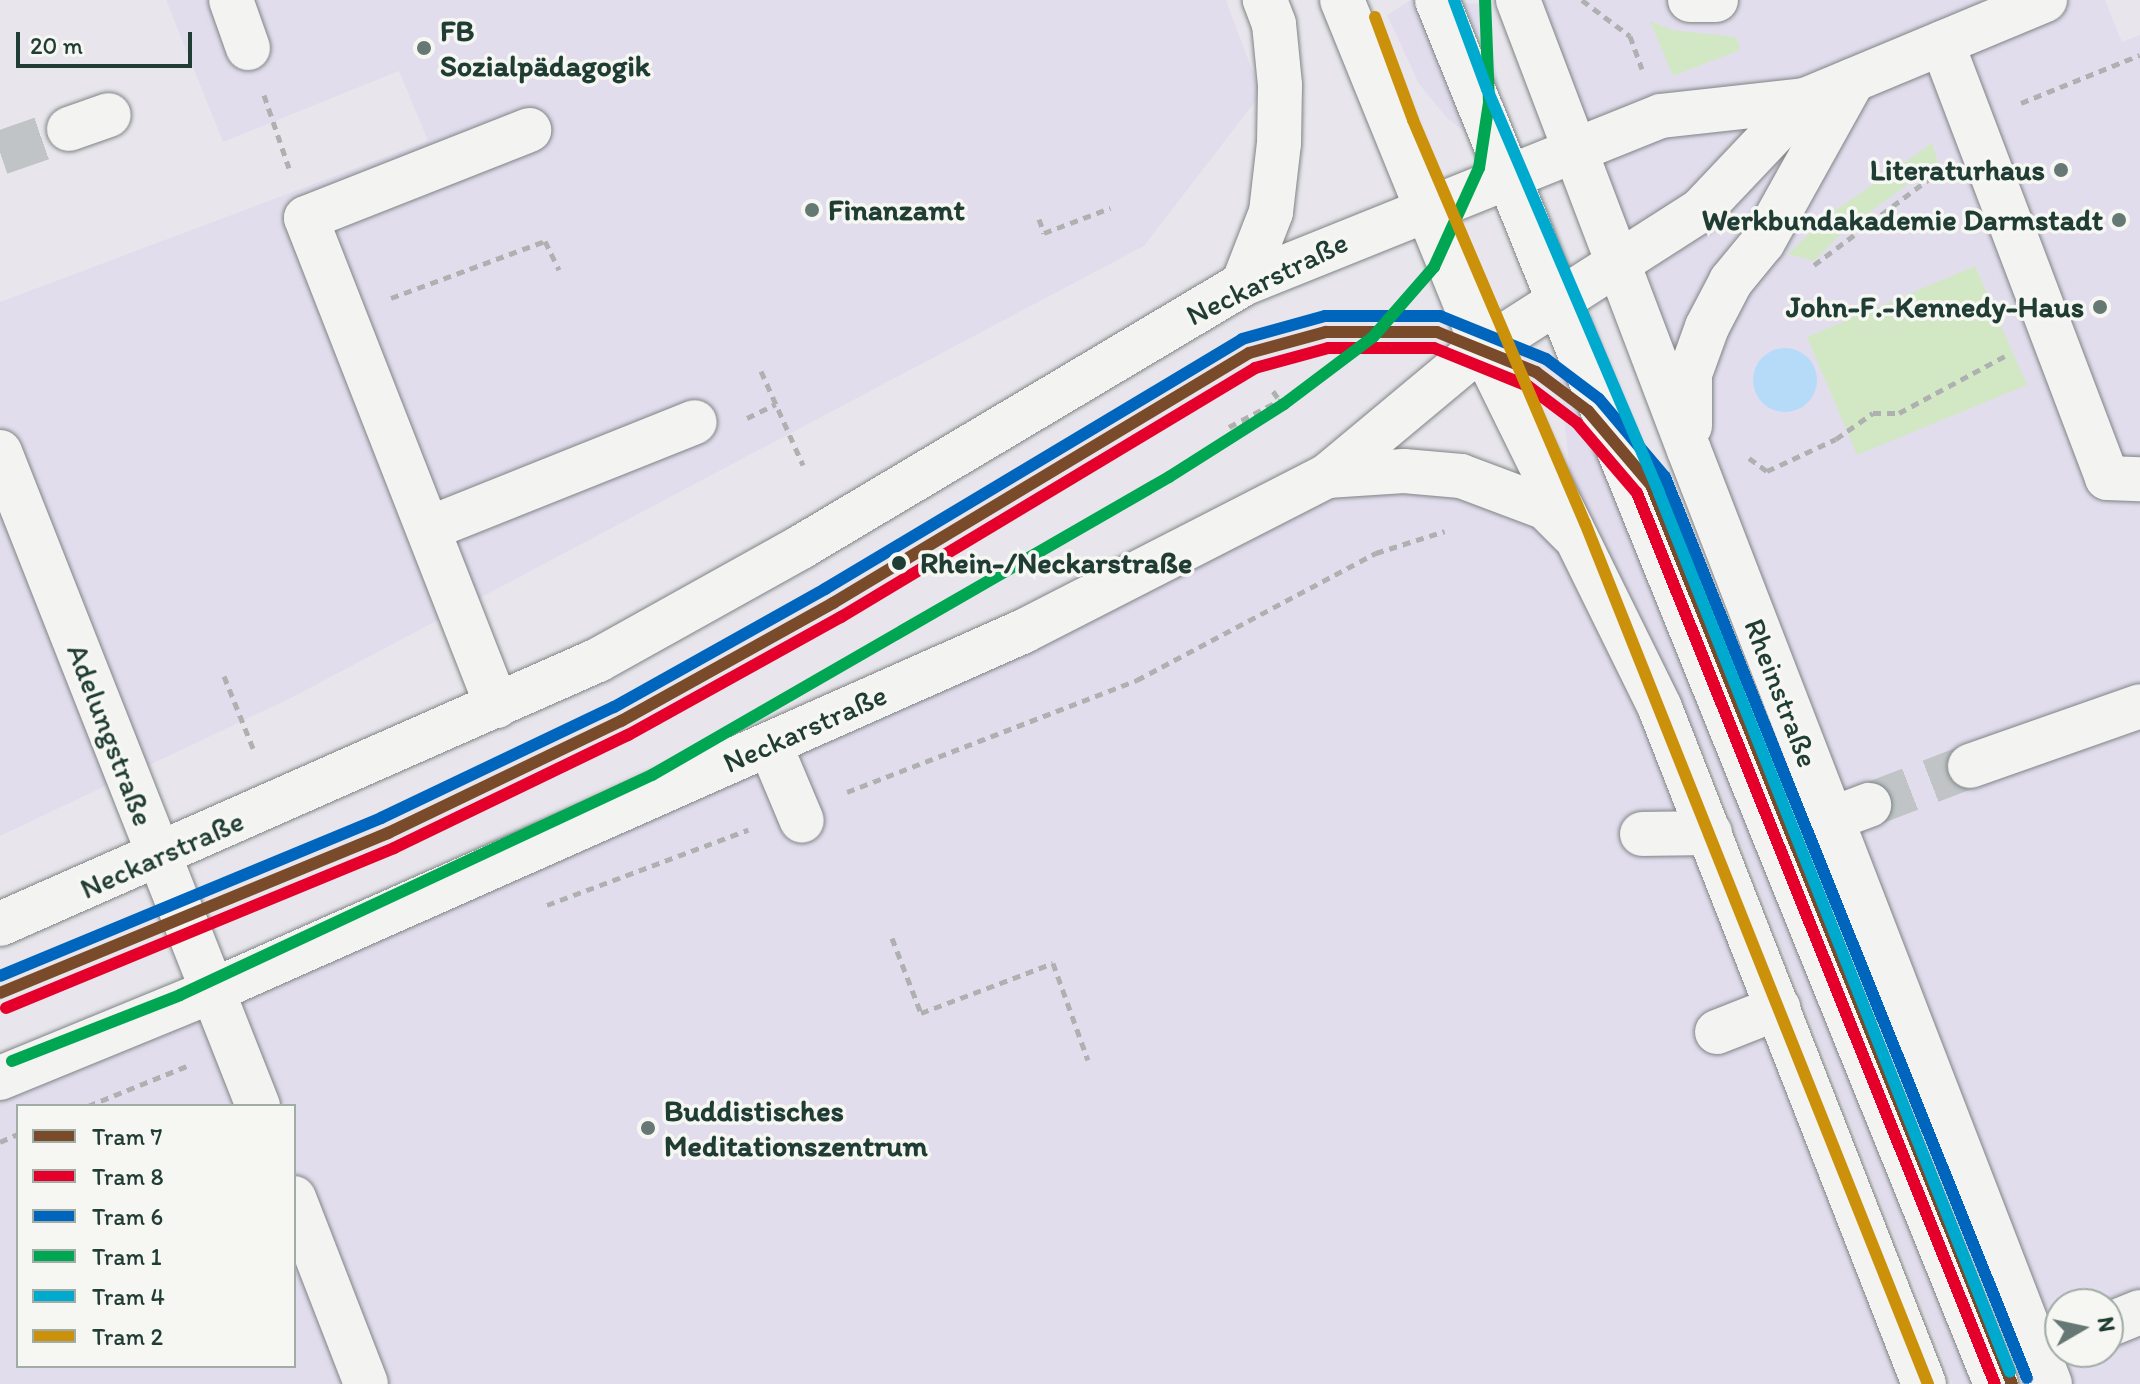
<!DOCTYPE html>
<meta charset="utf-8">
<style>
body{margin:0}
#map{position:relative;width:2140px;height:1384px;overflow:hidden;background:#e8e6ec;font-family:Itim,sans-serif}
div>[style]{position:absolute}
.built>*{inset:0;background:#e2dded}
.green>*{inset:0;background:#d2e8c5}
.water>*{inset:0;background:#b5dbf9}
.round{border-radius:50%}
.minor-tunnel>*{height:44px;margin-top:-22px;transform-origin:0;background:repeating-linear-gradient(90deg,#c0c4c7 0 44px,transparent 0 66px)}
.path>*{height:5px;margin-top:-2.5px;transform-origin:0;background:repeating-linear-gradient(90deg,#aeb1b0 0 8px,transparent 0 14px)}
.roads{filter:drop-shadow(0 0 2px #7f8485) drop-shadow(0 0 2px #7f8485)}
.minor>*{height:44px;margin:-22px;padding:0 22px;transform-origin:22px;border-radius:22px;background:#f3f3f2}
.major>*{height:44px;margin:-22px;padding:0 22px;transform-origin:22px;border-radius:22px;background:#f3f3f2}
.tram-1>*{height:12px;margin:-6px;padding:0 6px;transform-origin:6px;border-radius:6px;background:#7a4b2a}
.tram-2>*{height:12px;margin:-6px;padding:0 6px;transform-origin:6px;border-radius:6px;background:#e4002b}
.tram-3>*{height:12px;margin:-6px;padding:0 6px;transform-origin:6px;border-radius:6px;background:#0065bd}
.tram-4>*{height:12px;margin:-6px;padding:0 6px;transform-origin:6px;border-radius:6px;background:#00a651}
.tram-5>*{height:12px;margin:-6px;padding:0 6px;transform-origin:6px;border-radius:6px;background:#00a9ce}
.tram-6>*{height:12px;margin:-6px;padding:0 6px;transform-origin:6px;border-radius:6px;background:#cc910a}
.dots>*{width:22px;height:22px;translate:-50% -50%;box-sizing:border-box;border:4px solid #f6f6f2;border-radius:50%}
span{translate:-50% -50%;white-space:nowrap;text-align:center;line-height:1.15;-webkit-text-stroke:7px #f6f6f2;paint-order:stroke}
.poi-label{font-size:30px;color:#1f3d34;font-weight:700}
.left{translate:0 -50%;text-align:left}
.right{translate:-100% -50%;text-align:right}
.street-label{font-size:30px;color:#1f3d34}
.stop-label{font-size:30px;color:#1f3d34;font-weight:700}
.legend{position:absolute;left:16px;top:1104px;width:280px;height:264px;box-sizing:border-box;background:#f6f6f2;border:2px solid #a0aca6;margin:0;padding:10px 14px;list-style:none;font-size:24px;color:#1f3d34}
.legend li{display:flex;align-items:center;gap:16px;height:40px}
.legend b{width:40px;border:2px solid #a0aca6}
.north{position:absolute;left:2044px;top:1288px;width:80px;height:80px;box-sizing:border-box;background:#f6f6f2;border:2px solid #a0aca6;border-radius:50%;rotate:81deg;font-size:22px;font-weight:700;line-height:32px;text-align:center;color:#1f3d34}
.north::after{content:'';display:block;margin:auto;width:28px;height:36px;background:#657874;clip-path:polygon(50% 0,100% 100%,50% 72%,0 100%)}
.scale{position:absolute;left:16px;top:32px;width:176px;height:36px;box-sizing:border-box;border:4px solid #1f3d34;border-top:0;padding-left:10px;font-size:24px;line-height:28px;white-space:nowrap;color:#1f3d34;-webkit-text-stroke:6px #f6f6f2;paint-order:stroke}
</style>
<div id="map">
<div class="built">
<div style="clip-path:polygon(166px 0,1226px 0,1261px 94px,1144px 246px,291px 698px,0 836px,0 302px,428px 141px,399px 71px,223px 142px)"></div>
<div style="clip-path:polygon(1411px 0,1485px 4px,1501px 98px,1499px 129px,1480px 143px,1448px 119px,1419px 84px,1387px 15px)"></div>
<div style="clip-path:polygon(evenodd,1529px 0,2105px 0,2122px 42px,2140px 35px,2140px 1384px,2064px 1384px,1529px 0,2060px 1304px,2108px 1304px,2108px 1352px,2060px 1352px,2060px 1304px)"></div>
<div style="clip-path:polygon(1592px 316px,2020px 1384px,1953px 1384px,1712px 768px,1572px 490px,1556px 345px)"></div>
<div style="clip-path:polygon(evenodd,1404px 471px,1579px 542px,1924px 1384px,0 1384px,0 1078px,1198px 545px,1404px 471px,18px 1106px,294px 1106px,294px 1366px,18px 1366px,18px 1106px)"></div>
</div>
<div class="green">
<div style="clip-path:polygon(1650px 21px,1672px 30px,1736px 37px,1740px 50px,1673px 76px)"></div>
<div style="clip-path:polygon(1932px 143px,1938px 162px,1843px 232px,1814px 261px,1788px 254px,1829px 215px)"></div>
<div style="clip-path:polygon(1975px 266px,2027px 385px,1857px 455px,1807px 337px)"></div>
</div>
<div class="water">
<div class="round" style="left:1753px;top:348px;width:64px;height:64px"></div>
</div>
<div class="minor-tunnel">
<div style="left:0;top:153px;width:73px;rotate:-19.2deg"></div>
<div style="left:1869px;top:805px;width:108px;rotate:-21.1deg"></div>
</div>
<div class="path">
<div style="left:1582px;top:0;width:60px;rotate:36.9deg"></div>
<div style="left:1630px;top:36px;width:35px;rotate:70deg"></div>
<div style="left:264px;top:95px;width:77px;rotate:71.1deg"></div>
<div style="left:2021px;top:103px;width:128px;rotate:-22deg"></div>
<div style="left:1039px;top:219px;width:15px;rotate:70deg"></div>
<div style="left:1044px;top:233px;width:71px;rotate:-20.7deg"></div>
<div style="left:1814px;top:265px;width:154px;rotate:-36.8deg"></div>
<div style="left:391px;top:298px;width:164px;rotate:-20.3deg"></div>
<div style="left:545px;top:241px;width:32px;rotate:64deg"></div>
<div style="left:761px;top:371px;width:103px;rotate:65.9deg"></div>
<div style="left:1273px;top:391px;width:19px;rotate:55deg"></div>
<div style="left:747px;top:418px;width:32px;rotate:-26deg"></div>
<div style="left:1229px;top:427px;width:58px;rotate:-27.9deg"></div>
<div style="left:1749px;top:458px;width:22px;rotate:36deg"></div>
<div style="left:1767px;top:471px;width:76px;rotate:-24.9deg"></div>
<div style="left:1836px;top:439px;width:45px;rotate:-35.1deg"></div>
<div style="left:1873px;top:413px;width:26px"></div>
<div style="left:1899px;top:413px;width:120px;rotate:-28.3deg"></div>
<div style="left:224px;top:676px;width:78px;rotate:68.1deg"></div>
<div style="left:847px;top:792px;width:311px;rotate:-21.1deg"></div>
<div style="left:1137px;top:680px;width:271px;rotate:-28deg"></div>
<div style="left:1376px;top:553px;width:72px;rotate:-17.7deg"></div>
<div style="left:547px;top:905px;width:215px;rotate:-20.5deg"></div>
<div style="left:892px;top:938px;width:80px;rotate:68.9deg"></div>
<div style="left:921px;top:1013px;width:141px;rotate:-20.7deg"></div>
<div style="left:1053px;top:963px;width:103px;rotate:70.2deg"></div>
<div style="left:88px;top:1106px;width:107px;rotate:-22deg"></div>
<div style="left:0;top:1142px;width:20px;rotate:-24deg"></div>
</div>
<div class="roads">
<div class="minor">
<div style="left:231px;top:0;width:51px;rotate:70.5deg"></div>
<div style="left:1437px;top:0;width:1493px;rotate:68.01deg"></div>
<div style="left:1942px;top:43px;width:465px;rotate:69.2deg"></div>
<div style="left:2107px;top:478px;width:33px;rotate:2deg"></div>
<div style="left:69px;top:129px;width:42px;rotate:-19.3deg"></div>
<div style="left:1689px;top:450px;width:1001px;rotate:68.87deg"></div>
<div style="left:0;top:452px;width:703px;rotate:68.47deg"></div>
<div style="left:430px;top:528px;width:285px;rotate:-21.8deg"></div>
<div style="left:497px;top:706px;width:524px;rotate:-111.38deg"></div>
<div style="left:306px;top:218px;width:240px;rotate:-21.5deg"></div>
<div style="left:770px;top:745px;width:82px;rotate:67.2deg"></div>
<div style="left:1970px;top:766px;width:180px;rotate:-19.4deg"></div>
<div style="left:1829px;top:820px;width:43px;rotate:-20.6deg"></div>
<div style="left:1642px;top:834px;width:68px;rotate:-0.8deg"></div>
<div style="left:1717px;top:1032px;width:66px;rotate:-21.5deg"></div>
<div style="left:294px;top:1198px;width:199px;rotate:68.8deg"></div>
<div style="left:2108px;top:1325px;width:35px;rotate:-22deg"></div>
</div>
<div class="major">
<div style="left:1342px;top:0;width:375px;rotate:67.9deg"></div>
<div style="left:1483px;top:348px;width:401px;rotate:63.8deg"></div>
<div style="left:1660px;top:708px;width:726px;rotate:68.67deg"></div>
<div style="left:1518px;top:0;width:481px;rotate:69.2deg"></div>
<div style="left:1690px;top:0;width:26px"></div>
<div style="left:1243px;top:284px;width:77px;rotate:-68.7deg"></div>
<div style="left:1271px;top:212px;width:69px;rotate:-83.4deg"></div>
<div style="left:1279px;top:143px;width:58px;rotate:-89deg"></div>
<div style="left:1280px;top:85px;width:61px;rotate:-95.6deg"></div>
<div style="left:1274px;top:24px;width:26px;rotate:-111deg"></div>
<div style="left:1690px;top:426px;width:52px;rotate:-90deg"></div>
<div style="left:1690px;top:374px;width:50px;rotate:-70.1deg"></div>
<div style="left:1707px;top:327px;width:52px;rotate:-62.4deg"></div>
<div style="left:1731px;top:281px;width:50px;rotate:-50.6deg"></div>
<div style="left:1763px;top:242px;width:185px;rotate:-60.9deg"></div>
<div style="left:1327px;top:476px;width:77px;rotate:-3.7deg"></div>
<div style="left:1404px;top:471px;width:57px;rotate:5deg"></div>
<div style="left:1461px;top:476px;width:91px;rotate:20.6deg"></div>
<div style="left:1546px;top:508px;width:37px;rotate:45deg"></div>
<div style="left:0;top:924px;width:654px;rotate:-23.82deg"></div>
<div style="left:598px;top:660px;width:232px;rotate:-29.1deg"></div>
<div style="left:801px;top:547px;width:514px;rotate:-30.75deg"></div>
<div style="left:1243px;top:284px;width:450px;rotate:-21.9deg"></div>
<div style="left:1661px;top:116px;width:145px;rotate:-6.3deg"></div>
<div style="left:1805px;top:100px;width:260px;rotate:-22.6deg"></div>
<div style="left:0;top:1078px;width:229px;rotate:-22.3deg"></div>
<div style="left:212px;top:991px;width:888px;rotate:-23.91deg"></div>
<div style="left:1024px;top:631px;width:340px;rotate:-27.1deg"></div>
<div style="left:1327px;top:476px;width:180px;rotate:-39.8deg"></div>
<div style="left:1465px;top:361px;width:279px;rotate:-32.6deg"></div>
<div style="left:1700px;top:211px;width:153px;rotate:-46.6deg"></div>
</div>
</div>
<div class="tram-1">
<div style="left:0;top:993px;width:420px;rotate:-22.4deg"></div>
<div style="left:388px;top:833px;width:259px;rotate:-25.7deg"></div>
<div style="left:621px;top:721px;width:243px;rotate:-29.1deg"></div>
<div style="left:833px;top:603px;width:485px;rotate:-31deg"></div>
<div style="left:1249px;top:353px;width:80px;rotate:-15.3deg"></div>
<div style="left:1326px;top:332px;width:111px"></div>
<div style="left:1437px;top:332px;width:107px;rotate:22deg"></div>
<div style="left:1536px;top:372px;width:65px;rotate:36.9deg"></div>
<div style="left:1588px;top:411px;width:97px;rotate:49.6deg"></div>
<div style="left:1651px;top:485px;width:969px;rotate:68.12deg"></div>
</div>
<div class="tram-2">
<div style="left:6px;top:1008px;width:420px;rotate:-22.4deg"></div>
<div style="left:394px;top:848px;width:260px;rotate:-25.8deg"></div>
<div style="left:628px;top:735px;width:244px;rotate:-29deg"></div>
<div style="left:841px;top:617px;width:483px;rotate:-31deg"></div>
<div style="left:1255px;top:368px;width:76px;rotate:-15.3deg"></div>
<div style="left:1328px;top:348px;width:106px"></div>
<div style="left:1434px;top:348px;width:101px;rotate:22deg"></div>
<div style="left:1528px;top:386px;width:61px;rotate:37.1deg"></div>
<div style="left:1577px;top:423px;width:92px;rotate:49.4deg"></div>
<div style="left:1637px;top:493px;width:960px;rotate:68.11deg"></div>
</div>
<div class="tram-3">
<div style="left:0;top:976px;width:412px;rotate:-22.5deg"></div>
<div style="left:381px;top:818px;width:258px;rotate:-25.5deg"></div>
<div style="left:614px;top:707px;width:242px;rotate:-29.2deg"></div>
<div style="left:825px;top:589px;width:486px;rotate:-30.9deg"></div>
<div style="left:1242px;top:339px;width:86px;rotate:-15.5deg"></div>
<div style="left:1325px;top:316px;width:115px"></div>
<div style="left:1440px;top:316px;width:114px;rotate:22.1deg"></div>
<div style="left:1546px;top:359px;width:66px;rotate:37deg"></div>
<div style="left:1599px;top:399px;width:102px;rotate:49.8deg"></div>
<div style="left:1665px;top:477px;width:971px;rotate:68.11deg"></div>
</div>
<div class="tram-4">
<div style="left:12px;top:1061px;width:180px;rotate:-21.4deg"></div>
<div style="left:180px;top:995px;width:521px;rotate:-24.99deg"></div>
<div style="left:652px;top:775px;width:597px;rotate:-29.96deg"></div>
<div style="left:1169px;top:477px;width:136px;rotate:-32.4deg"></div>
<div style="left:1284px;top:404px;width:111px;rotate:-37deg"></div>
<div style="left:1373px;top:337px;width:93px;rotate:-48.9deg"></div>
<div style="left:1434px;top:267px;width:109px;rotate:-65.6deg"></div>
<div style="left:1479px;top:168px;width:66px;rotate:-81.3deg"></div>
<div style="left:1489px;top:103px;width:103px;rotate:-92.2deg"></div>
</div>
<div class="tram-5">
<div style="left:1454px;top:0;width:95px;rotate:69.7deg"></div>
<div style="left:1487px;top:89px;width:439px;rotate:66.9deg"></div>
<div style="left:1659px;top:493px;width:946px;rotate:68.23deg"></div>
</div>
<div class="tram-6">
<div style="left:1375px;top:17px;width:110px;rotate:69.7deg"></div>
<div style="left:1413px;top:120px;width:438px;rotate:66.9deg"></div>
<div style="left:1585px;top:523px;width:927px;rotate:68.28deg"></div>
</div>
<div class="dots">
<div style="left:424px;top:48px;background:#657874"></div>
<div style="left:2061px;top:170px;background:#657874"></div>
<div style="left:812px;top:210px;background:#657874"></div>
<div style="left:2119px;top:220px;background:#657874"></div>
<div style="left:2100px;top:307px;background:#657874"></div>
<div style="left:899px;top:563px;background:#1f3d34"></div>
<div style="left:648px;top:1128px;background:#657874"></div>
</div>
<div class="poi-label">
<span class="left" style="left:440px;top:48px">FB<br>Sozialpädagogik</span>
<span class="right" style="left:2045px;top:170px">Literaturhaus</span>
<span class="left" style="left:828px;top:210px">Finanzamt</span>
<span class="right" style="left:2103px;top:220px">Werkbundakademie Darmstadt</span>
<span class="right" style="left:2084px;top:307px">John-F.-Kennedy-Haus</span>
<span class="left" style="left:664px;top:1128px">Buddistisches<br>Meditationszentrum</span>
</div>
<div class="street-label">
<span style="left:1267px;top:279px;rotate:-26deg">Neckarstraße</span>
<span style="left:1781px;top:693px;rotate:69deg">Rheinstraße</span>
<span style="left:805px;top:729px;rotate:-24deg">Neckarstraße</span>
<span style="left:110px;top:735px;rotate:69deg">Adelungstraße</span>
<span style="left:162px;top:855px;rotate:-24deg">Neckarstraße</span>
</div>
<div class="stop-label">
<span class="left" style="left:920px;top:563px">Rhein-/Neckarstraße</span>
</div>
<ul class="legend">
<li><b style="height:10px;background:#7a4b2a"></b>Tram 7</li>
<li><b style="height:10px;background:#e4002b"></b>Tram 8</li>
<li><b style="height:10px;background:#0065bd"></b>Tram 6</li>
<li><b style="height:10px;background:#00a651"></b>Tram 1</li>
<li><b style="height:10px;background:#00a9ce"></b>Tram 4</li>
<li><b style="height:10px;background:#cc910a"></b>Tram 2</li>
</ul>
<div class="north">N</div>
<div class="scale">20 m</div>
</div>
